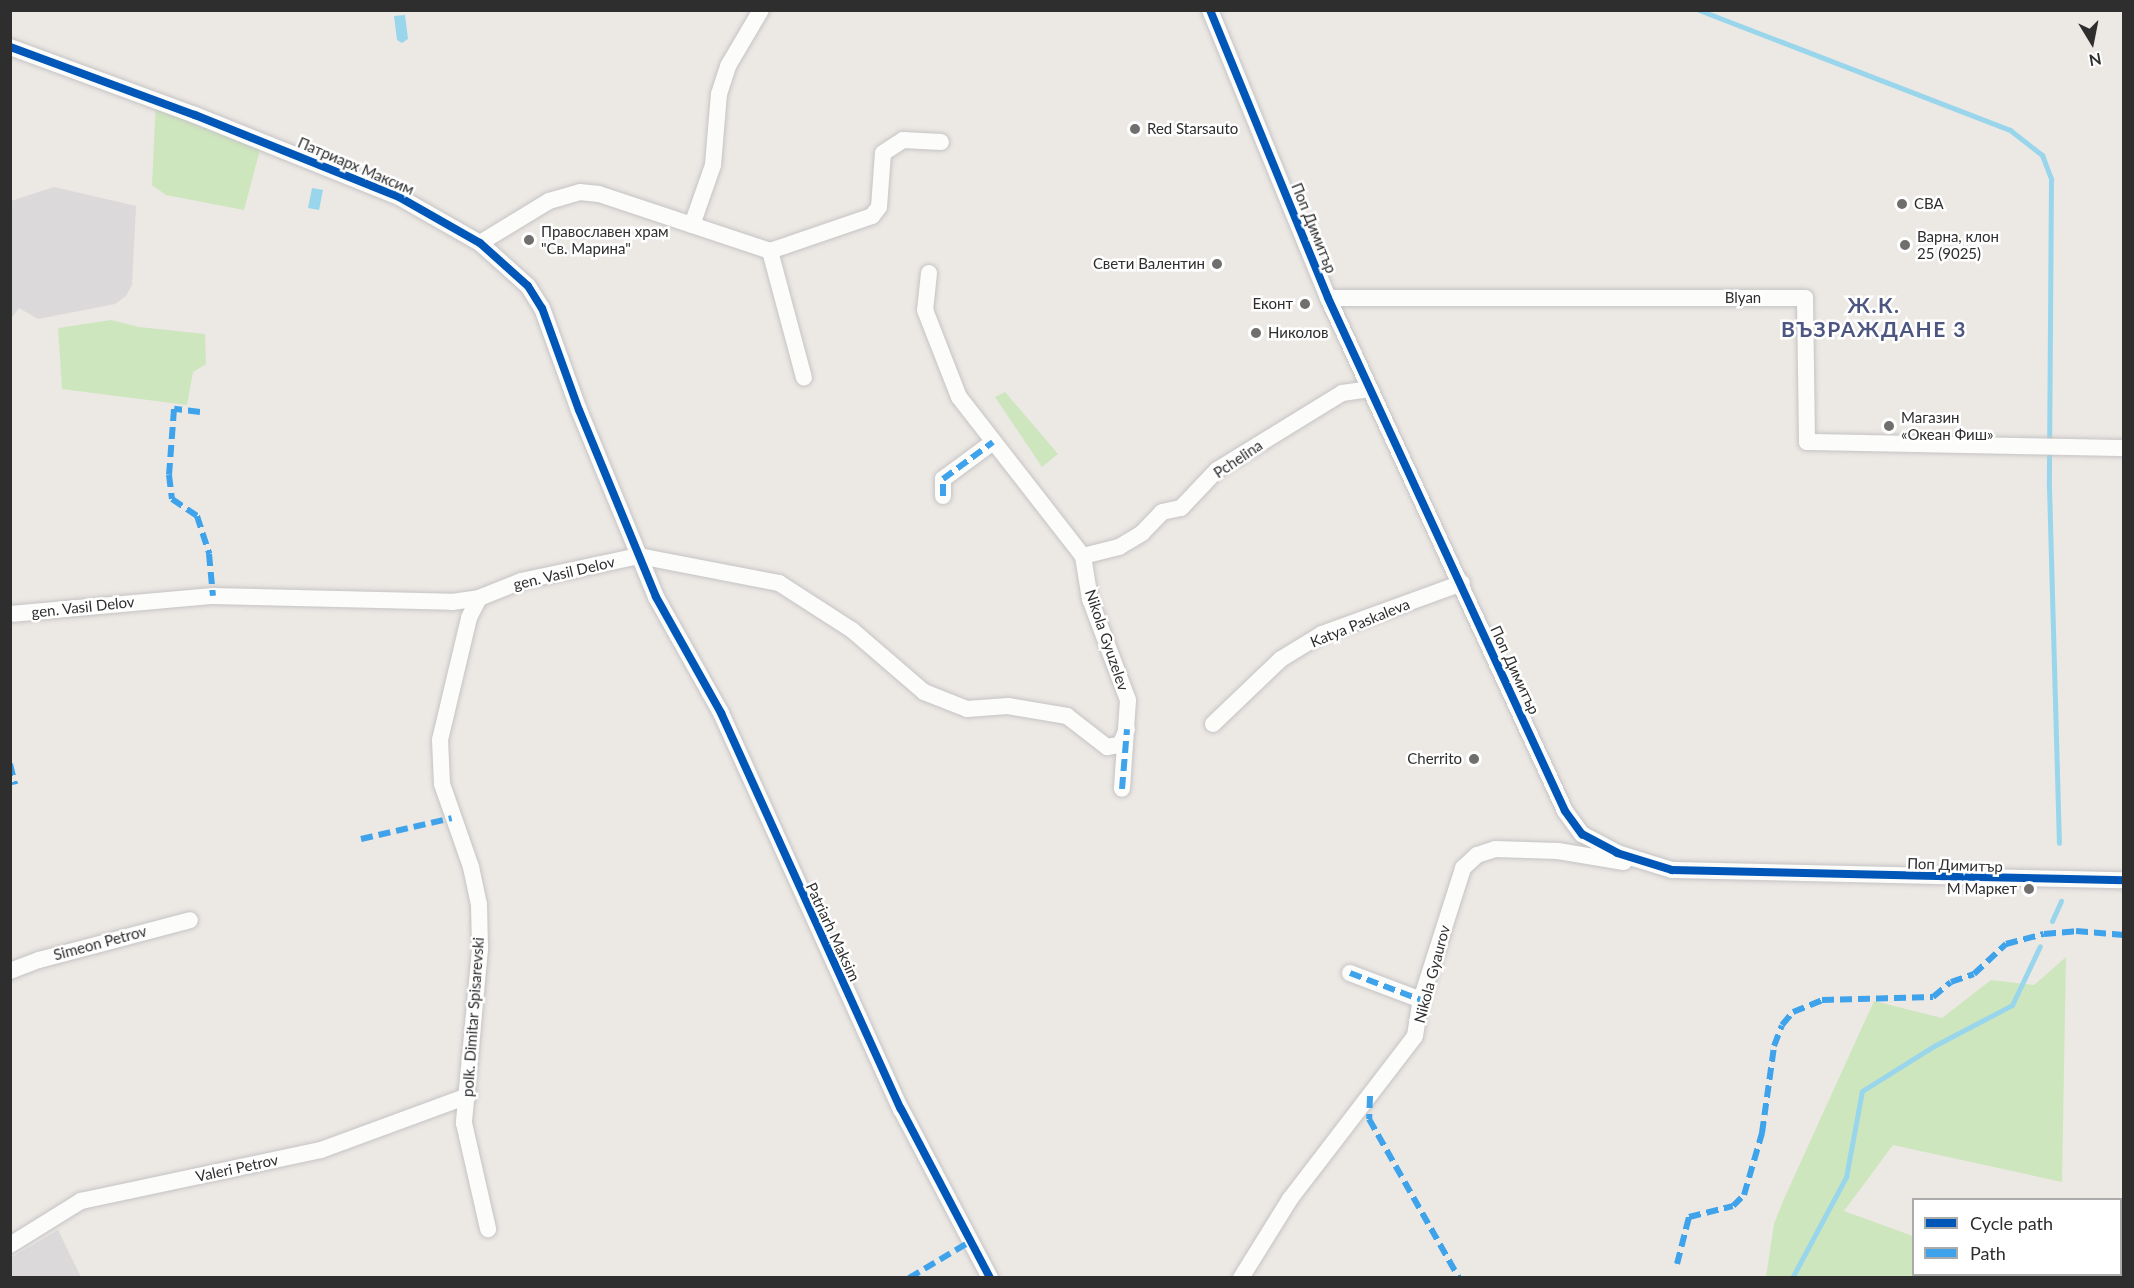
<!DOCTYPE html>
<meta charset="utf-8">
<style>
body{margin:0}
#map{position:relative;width:2134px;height:1288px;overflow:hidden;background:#ece8e4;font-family:Lato,sans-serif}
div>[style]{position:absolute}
.industrial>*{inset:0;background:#dcd9db}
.green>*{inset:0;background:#cee6be}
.water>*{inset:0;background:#99d6ec}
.stream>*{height:5px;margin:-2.5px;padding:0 2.5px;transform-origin:2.5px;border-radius:2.5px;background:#99d6ec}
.roads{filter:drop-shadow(0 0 2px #c5c4c5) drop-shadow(0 0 2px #c5c4c5)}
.street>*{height:16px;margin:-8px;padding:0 8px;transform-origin:8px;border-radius:8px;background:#fcfcfb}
.quiet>*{height:6px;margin-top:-3px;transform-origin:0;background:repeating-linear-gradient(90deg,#3ea3eb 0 12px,transparent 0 18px)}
.cycleway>*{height:8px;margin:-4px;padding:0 4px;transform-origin:4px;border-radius:4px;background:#0057b8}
.dots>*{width:16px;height:16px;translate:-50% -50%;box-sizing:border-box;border:3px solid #fff;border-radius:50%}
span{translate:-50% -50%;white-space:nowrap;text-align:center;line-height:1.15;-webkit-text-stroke:5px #fff;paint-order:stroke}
.poi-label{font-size:15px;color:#2e2e2e}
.left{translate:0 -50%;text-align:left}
.right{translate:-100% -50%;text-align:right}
.street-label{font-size:15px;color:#2e2e2e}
.district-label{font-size:21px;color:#4d5680;font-weight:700;letter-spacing:1.5px}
.frame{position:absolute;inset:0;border:12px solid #2e2e2e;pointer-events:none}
.legend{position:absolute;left:1912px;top:1198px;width:210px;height:78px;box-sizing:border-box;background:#fff;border:2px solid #ababab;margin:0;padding:8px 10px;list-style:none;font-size:18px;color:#2e2e2e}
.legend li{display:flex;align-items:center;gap:12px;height:30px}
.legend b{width:30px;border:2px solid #ababab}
.north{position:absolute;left:2062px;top:12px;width:60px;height:60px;-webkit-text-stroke:4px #fff;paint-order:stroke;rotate:170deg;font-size:16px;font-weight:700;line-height:24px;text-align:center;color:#2e2e2e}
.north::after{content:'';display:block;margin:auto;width:21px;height:27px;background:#2e2e2e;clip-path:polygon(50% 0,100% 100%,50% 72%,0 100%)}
</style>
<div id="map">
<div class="industrial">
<div style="clip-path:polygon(54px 187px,136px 206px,132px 285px,126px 296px,115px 304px,38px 319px,19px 308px,11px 319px,11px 201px)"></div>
<div style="clip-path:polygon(58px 1230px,81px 1277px,11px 1277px,11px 1258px)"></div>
</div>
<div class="green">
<div style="clip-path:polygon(156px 100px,262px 142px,244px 210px,166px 195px,152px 185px)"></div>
<div style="clip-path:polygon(111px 320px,139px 327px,205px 334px,206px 364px,193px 372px,187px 405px,62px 389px,58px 328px)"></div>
<div style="clip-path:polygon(1005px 392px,1058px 454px,1042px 467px,995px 397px)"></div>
<div style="clip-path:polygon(2066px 957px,2062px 1182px,1893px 1145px,1844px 1211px,1913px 1236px,1914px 1274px,1938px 1275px,1938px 1277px,1766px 1277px,1774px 1224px,1783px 1201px,1874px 1001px,1942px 1018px,1991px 980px,2034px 985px)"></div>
</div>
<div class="water">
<div style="clip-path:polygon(405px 15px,408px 39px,402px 43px,397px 40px,394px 16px)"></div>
<div style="clip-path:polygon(312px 188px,323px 190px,319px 210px,308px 208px)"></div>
</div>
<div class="stream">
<div style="left:1699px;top:10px;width:333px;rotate:21.1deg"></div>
<div style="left:2010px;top:130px;width:41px;rotate:38deg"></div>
<div style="left:2042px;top:155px;width:26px;rotate:69deg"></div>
<div style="left:2051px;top:179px;width:308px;rotate:90.4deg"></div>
<div style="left:2049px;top:487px;width:356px;rotate:88.4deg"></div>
<div style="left:2052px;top:921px;width:22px;rotate:-66deg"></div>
<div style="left:1792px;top:1278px;width:115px;rotate:-61.9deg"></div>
<div style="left:1846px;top:1177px;width:87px;rotate:-79.5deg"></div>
<div style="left:1862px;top:1091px;width:85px;rotate:-32deg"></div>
<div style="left:1934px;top:1046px;width:88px;rotate:-27.7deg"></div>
<div style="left:2012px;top:1005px;width:65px;rotate:-64.6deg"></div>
</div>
<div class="roads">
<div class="street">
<div style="left:1210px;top:10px;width:311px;rotate:67.7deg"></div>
<div style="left:1328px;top:298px;width:565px;rotate:65.2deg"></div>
<div style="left:1565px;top:811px;width:29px;rotate:54deg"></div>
<div style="left:1582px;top:834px;width:40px;rotate:28deg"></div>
<div style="left:1617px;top:853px;width:58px;rotate:17.2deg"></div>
<div style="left:1672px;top:870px;width:452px;rotate:1.3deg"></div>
<div style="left:10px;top:47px;width:197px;rotate:20.2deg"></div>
<div style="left:195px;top:115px;width:220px;rotate:21.9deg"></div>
<div style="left:399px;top:197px;width:93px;rotate:29.6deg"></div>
<div style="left:480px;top:243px;width:64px;rotate:41.9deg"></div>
<div style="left:528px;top:286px;width:26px;rotate:58deg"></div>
<div style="left:542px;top:308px;width:109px;rotate:70.1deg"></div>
<div style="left:579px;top:410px;width:202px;rotate:67.6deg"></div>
<div style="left:656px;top:597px;width:133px;rotate:60.7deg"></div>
<div style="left:721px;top:713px;width:435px;rotate:65.6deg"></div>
<div style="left:901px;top:1109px;width:191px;rotate:62.2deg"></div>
<div style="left:692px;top:225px;width:64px;rotate:-70.7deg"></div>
<div style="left:713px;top:165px;width:71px;rotate:-85.2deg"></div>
<div style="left:719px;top:94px;width:29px;rotate:-72deg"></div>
<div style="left:728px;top:66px;width:65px;rotate:-59.5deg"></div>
<div style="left:480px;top:243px;width:81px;rotate:-31.3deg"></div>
<div style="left:549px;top:201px;width:32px;rotate:-16deg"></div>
<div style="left:580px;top:192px;width:19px;rotate:6deg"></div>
<div style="left:599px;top:194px;width:180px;rotate:18.4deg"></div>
<div style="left:770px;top:251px;width:131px;rotate:75deg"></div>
<div style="left:770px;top:251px;width:108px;rotate:-18.9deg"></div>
<div style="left:872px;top:216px;width:11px;rotate:-52deg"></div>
<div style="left:879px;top:207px;width:54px;rotate:-85.8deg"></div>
<div style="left:883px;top:153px;width:24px;rotate:-33deg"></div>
<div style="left:903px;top:140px;width:38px;rotate:3deg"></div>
<div style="left:929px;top:273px;width:37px;rotate:96deg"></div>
<div style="left:925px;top:310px;width:93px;rotate:68.7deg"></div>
<div style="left:959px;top:397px;width:202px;rotate:52.1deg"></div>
<div style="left:1083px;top:556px;width:44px;rotate:80.8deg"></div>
<div style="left:1090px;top:599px;width:108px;rotate:69.4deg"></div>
<div style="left:1128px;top:700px;width:89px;rotate:93.9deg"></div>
<div style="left:1328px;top:298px;width:477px"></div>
<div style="left:1805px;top:298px;width:144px;rotate:89.2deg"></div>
<div style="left:1807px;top:442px;width:317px;rotate:1.1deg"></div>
<div style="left:943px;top:496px;width:17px;rotate:-90deg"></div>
<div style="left:943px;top:479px;width:62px;rotate:-36.5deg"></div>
<div style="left:1083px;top:556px;width:37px;rotate:-14deg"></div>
<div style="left:1119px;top:547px;width:27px;rotate:-31deg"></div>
<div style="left:1142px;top:533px;width:29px;rotate:-46deg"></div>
<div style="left:1162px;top:512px;width:19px;rotate:-12deg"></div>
<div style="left:1181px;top:508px;width:52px;rotate:-46.5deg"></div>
<div style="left:1217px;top:470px;width:147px;rotate:-31.6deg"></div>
<div style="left:1342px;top:393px;width:28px;rotate:-8deg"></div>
<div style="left:479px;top:598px;width:22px;rotate:117deg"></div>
<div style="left:469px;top:618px;width:125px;rotate:103.4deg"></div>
<div style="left:440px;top:740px;width:44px;rotate:87.4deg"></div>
<div style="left:442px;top:784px;width:88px;rotate:70.7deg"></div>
<div style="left:471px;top:867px;width:38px;rotate:78deg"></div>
<div style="left:479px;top:904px;width:45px;rotate:88.7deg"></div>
<div style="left:480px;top:949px;width:175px;rotate:95.3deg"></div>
<div style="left:464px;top:1123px;width:109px;rotate:77.2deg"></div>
<div style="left:10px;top:614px;width:204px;rotate:-5.1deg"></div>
<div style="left:213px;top:596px;width:239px;rotate:1.4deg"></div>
<div style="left:452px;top:602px;width:27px;rotate:-8deg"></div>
<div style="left:479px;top:598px;width:45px;rotate:-22deg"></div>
<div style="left:521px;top:581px;width:121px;rotate:-12deg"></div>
<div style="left:639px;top:556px;width:143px;rotate:10.9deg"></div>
<div style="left:779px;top:583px;width:87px;rotate:32.8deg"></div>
<div style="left:852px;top:630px;width:95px;rotate:40.7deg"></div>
<div style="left:924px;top:692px;width:46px;rotate:21.6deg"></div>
<div style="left:967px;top:709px;width:41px;rotate:-4.2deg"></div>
<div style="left:1008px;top:706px;width:60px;rotate:9.6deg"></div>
<div style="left:1067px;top:716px;width:51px;rotate:37.8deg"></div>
<div style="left:1107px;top:747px;width:13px;rotate:-9deg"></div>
<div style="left:1120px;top:745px;width:17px;rotate:-66deg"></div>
<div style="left:1213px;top:724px;width:94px;rotate:-43.7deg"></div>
<div style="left:1281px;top:659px;width:48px;rotate:-31.4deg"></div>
<div style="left:1322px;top:634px;width:149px;rotate:-20deg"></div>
<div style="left:10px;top:971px;width:31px;rotate:-21deg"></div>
<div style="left:39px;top:960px;width:156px;rotate:-14.8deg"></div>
<div style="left:1350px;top:973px;width:76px;rotate:20.8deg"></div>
<div style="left:10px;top:1245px;width:84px;rotate:-31.8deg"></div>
<div style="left:81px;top:1201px;width:245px;rotate:-12deg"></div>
<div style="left:321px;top:1150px;width:157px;rotate:-20.2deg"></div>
<div style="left:1241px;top:1278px;width:93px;rotate:-58.2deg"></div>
<div style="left:1290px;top:1199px;width:205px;rotate:-52.5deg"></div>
<div style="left:1415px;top:1036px;width:36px;rotate:-81deg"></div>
<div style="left:1421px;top:1000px;width:139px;rotate:-72.3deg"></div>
<div style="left:1463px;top:868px;width:19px;rotate:-43deg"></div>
<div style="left:1477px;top:855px;width:19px;rotate:-18deg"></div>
<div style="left:1495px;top:849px;width:63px;rotate:1.8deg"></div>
<div style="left:1558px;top:851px;width:67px;rotate:9.5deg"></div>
</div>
</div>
<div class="quiet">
<div style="left:200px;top:412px;width:26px;rotate:-173deg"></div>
<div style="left:174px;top:409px;width:66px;rotate:94.3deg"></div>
<div style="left:169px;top:475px;width:24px;rotate:83deg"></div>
<div style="left:172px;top:499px;width:30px;rotate:34deg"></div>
<div style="left:197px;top:516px;width:40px;rotate:72deg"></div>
<div style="left:209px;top:554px;width:42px;rotate:84.6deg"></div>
<div style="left:943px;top:496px;width:17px;rotate:-90deg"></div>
<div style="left:943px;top:479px;width:62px;rotate:-36.5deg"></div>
<div style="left:10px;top:764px;width:21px;rotate:76deg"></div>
<div style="left:1122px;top:789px;width:60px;rotate:-85.2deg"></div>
<div style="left:361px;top:839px;width:93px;rotate:-13deg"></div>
<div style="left:1350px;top:973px;width:76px;rotate:20.8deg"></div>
<div style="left:1370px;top:1096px;width:23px;rotate:92deg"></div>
<div style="left:1369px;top:1119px;width:183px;rotate:60.5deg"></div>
<div style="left:1677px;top:1264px;width:49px;rotate:-75.7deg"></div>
<div style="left:1689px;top:1217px;width:45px;rotate:-14deg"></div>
<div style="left:1733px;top:1206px;width:16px;rotate:-45deg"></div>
<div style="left:1744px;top:1195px;width:65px;rotate:-73.8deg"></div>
<div style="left:1762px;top:1133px;width:88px;rotate:-82.1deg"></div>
<div style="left:1774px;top:1046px;width:22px;rotate:-69deg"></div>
<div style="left:1782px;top:1025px;width:17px;rotate:-50deg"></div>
<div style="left:1793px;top:1012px;width:31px;rotate:-22deg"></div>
<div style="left:1822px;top:1000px;width:111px;rotate:-1.5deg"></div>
<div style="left:1933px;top:997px;width:23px;rotate:-40deg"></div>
<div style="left:1951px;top:982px;width:24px;rotate:-19deg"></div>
<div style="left:1974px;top:974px;width:44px;rotate:-43.2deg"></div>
<div style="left:2006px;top:944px;width:39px;rotate:-15deg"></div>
<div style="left:2044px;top:934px;width:32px;rotate:-5deg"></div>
<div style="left:2076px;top:931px;width:48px;rotate:4.8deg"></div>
<div style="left:909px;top:1278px;width:72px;rotate:-30.8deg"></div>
</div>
<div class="cycleway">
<div style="left:1210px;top:10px;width:311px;rotate:67.7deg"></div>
<div style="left:1328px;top:298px;width:565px;rotate:65.2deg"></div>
<div style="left:1565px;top:811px;width:29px;rotate:54deg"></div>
<div style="left:1582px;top:834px;width:40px;rotate:28deg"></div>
<div style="left:1617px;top:853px;width:58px;rotate:17.2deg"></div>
<div style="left:1672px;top:870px;width:452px;rotate:1.3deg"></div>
<div style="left:10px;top:47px;width:197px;rotate:20.2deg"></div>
<div style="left:195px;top:115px;width:220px;rotate:21.9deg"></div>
<div style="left:399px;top:197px;width:93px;rotate:29.6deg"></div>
<div style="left:480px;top:243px;width:64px;rotate:41.9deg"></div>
<div style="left:528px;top:286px;width:26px;rotate:58deg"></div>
<div style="left:542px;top:308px;width:109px;rotate:70.1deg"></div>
<div style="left:579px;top:410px;width:202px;rotate:67.6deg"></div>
<div style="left:656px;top:597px;width:133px;rotate:60.7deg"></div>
<div style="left:721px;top:713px;width:435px;rotate:65.6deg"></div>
<div style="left:901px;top:1109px;width:191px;rotate:62.2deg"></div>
</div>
<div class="dots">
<div style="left:1135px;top:129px;background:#706f6e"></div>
<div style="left:1902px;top:204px;background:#706f6e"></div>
<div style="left:529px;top:240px;background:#706f6e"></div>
<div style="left:1905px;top:245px;background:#706f6e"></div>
<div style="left:1217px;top:264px;background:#706f6e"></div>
<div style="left:1305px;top:304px;background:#706f6e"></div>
<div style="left:1256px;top:333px;background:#706f6e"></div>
<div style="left:1889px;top:426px;background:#706f6e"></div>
<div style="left:1474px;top:759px;background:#706f6e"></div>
<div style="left:2029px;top:889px;background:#706f6e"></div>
</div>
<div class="poi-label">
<span class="left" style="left:1147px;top:129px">Red Starsauto</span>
<span class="left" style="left:1914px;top:204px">CBA</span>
<span class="left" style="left:541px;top:240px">Православен храм<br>"Св. Марина"</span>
<span class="left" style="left:1917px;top:245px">Варна, клон<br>25 (9025)</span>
<span class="right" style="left:1205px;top:264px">Свети Валентин</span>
<span class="right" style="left:1293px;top:304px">Еконт</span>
<span class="left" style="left:1268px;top:333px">Николов</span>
<span class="left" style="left:1901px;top:426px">Магазин<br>«Океан Фиш»</span>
<span class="right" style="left:1462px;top:759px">Cherrito</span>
<span class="right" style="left:2017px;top:889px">М Маркет</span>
</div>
<div class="street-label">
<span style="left:356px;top:166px;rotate:23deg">Патриарх Максим</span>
<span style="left:1314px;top:228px;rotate:68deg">Поп Димитър</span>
<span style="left:1743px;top:298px">Blyan</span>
<span style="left:1238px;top:459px;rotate:-34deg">Pchelina</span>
<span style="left:564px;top:573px;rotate:-13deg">gen. Vasil Delov</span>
<span style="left:83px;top:607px;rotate:-6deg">gen. Vasil Delov</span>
<span style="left:1360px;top:623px;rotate:-22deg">Katya Paskaleva</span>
<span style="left:1107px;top:640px;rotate:71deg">Nikola Gyuzelev</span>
<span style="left:1515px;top:670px;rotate:65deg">Поп Димитър</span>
<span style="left:1955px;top:865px;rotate:2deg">Поп Димитър</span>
<span style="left:833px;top:932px;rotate:65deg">Patriarh Maksim</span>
<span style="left:100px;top:943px;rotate:-15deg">Simeon Petrov</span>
<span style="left:1432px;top:974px;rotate:-75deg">Nikola Gyaurov</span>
<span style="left:473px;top:1017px;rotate:-86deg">polk. Dimitar Spisarevski</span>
<span style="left:237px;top:1168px;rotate:-12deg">Valeri Petrov</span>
</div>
<div class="district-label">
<span style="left:1874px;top:317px">Ж.К.<br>ВЪЗРАЖДАНЕ 3</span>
</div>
<div class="frame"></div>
<ul class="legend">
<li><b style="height:8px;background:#0057b8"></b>Cycle path</li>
<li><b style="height:8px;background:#3ea3eb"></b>Path</li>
</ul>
<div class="north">N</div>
</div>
